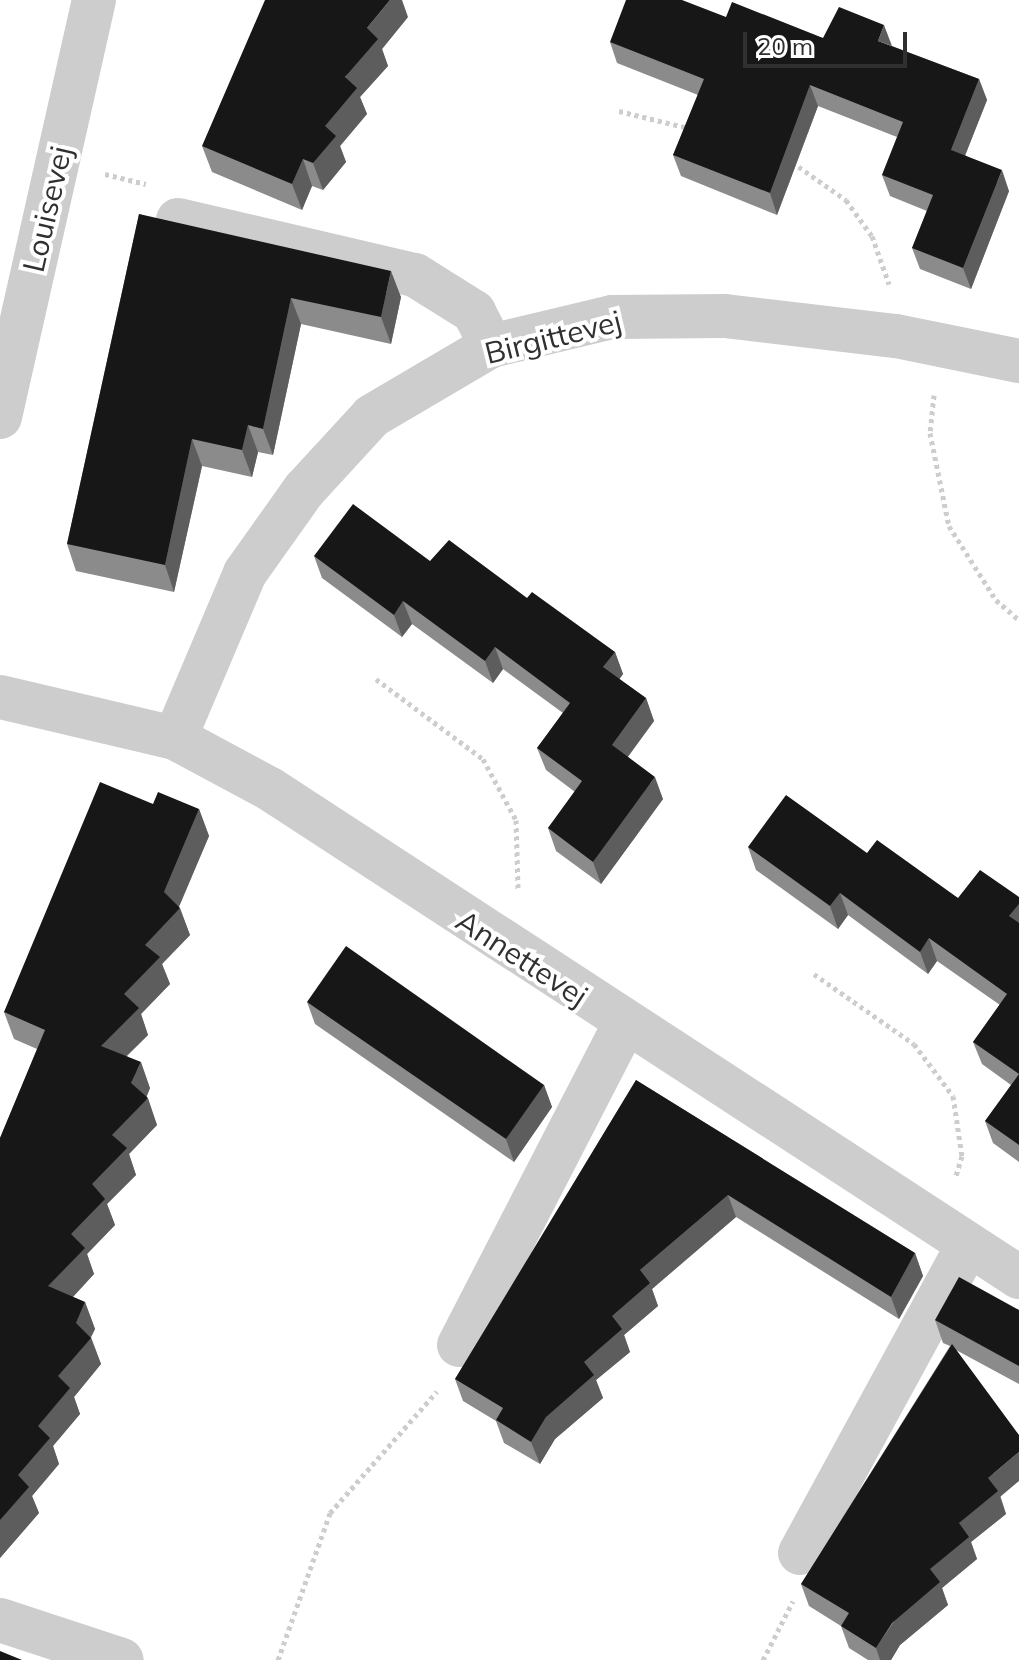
<!DOCTYPE html>
<style>
body{margin:0}
#map{position:relative;width:1019px;height:1660px;overflow:hidden;background:#fff;font-family:Mulish,sans-serif}
div>[style]{position:absolute}
.path>*{height:5px;margin-top:-2.5px;transform-origin:0;background:repeating-linear-gradient(90deg,#cdcdcd 0 4px,transparent 0 8px)}
.minor>*{height:44px;margin:-22px;padding:0 22px;transform-origin:22px;border-radius:22px;background:#cdcdcd}
.wall>*{inset:0;background:#8b8b8b}
.shaded-wall>*{inset:0;background:#5d5d5d}
.building>*{inset:0;background:#171717}
span{translate:-50% -50%;white-space:nowrap;text-align:center;line-height:1.15;-webkit-text-stroke:8px #fff;paint-order:stroke}
.street-label{font-size:30px;color:#303030}
.scale{position:absolute;left:743px;top:32px;width:164px;height:36px;box-sizing:border-box;border:4px solid #303030;border-top:0;padding-left:10px;font-size:24px;line-height:28px;white-space:nowrap;color:#303030;-webkit-text-stroke:6px #fff;paint-order:stroke}
</style>
<div id="map">
<div class="path">
<div style="left:619px;top:111px;width:71px;rotate:13.8deg"></div>
<div style="left:792px;top:162px;width:66px;rotate:35.1deg"></div>
<div style="left:846px;top:200px;width:44px;rotate:54.2deg"></div>
<div style="left:872px;top:236px;width:51px;rotate:70.5deg"></div>
<div style="left:105px;top:174px;width:42px;rotate:13.7deg"></div>
<div style="left:934px;top:395px;width:38px;rotate:96deg"></div>
<div style="left:930px;top:433px;width:95px;rotate:78.5deg"></div>
<div style="left:949px;top:526px;width:88px;rotate:57.6deg"></div>
<div style="left:996px;top:600px;width:30px;rotate:41deg"></div>
<div style="left:376px;top:679px;width:134px;rotate:36.8deg"></div>
<div style="left:483px;top:759px;width:69px;rotate:61.6deg"></div>
<div style="left:516px;top:820px;width:69px;rotate:88.3deg"></div>
<div style="left:814px;top:974px;width:122px;rotate:35deg"></div>
<div style="left:914px;top:1044px;width:65px;rotate:53.1deg"></div>
<div style="left:953px;top:1096px;width:61px;rotate:81.5deg"></div>
<div style="left:962px;top:1156px;width:21px;rotate:107deg"></div>
<div style="left:278px;top:1660px;width:156px;rotate:-70.5deg"></div>
<div style="left:330px;top:1513px;width:162px;rotate:-48.7deg"></div>
<div style="left:763px;top:1660px;width:66px;rotate:-63deg"></div>
</div>
<div class="minor">
<div style="left:178px;top:220px;width:243px;rotate:13.1deg"></div>
<div style="left:415px;top:275px;width:70px;rotate:32.1deg"></div>
<div style="left:474px;top:312px;width:38px;rotate:63deg"></div>
<div style="left:0;top:417px;width:427px;rotate:-77.3deg"></div>
<div style="left:0;top:697px;width:180px;rotate:13.2deg"></div>
<div style="left:175px;top:738px;width:108px;rotate:28.2deg"></div>
<div style="left:270px;top:789px;width:894px;rotate:33.09deg"></div>
<div style="left:175px;top:738px;width:179px;rotate:-67deg"></div>
<div style="left:245px;top:573px;width:102px;rotate:-54.6deg"></div>
<div style="left:304px;top:490px;width:100px;rotate:-47.4deg"></div>
<div style="left:372px;top:416px;width:138px;rotate:-30.5deg"></div>
<div style="left:491px;top:346px;width:124px;rotate:-13.5deg"></div>
<div style="left:612px;top:317px;width:113px;rotate:-0.5deg"></div>
<div style="left:725px;top:316px;width:172px;rotate:6.7deg"></div>
<div style="left:896px;top:336px;width:126px;rotate:11.5deg"></div>
<div style="left:459px;top:1345px;width:359px;rotate:-62.7deg"></div>
<div style="left:800px;top:1553px;width:351px;rotate:-61.4deg"></div>
<div style="left:0;top:1620px;width:128px;rotate:18.2deg"></div>
</div>
<div class="wall">
<div style="clip-path:polygon(408px 17px,382px 49px,388px 66px,360px 97px,367px 114px,340px 146px,346px 162px,323px 190px,312px 186px,302px 210px,212px 172px,202px 146px)"></div>
<div style="clip-path:polygon(726px 17px,823px 38px,892px 46px,979px 79px,987px 100px,965px 155px,1009px 191px,971px 289px,920px 269px,912px 248px,927px 211px,890px 196px,882px 175px,897px 137px,818px 106px,777px 215px,681px 176px,673px 155px,698px 95px,617px 63px,610px 42px)"></div>
<div style="clip-path:polygon(139px 214px,401px 297px,391px 344px,301px 324px,273px 455px,258px 452px,252px 477px,202px 466px,174px 592px,76px 571px,67px 544px)"></div>
<div style="clip-path:polygon(314px 556px,430px 561px,527px 598px,615px 652px,623px 674px,619px 679px,646px 698px,654px 721px,628px 757px,663px 799px,601px 884px,556px 851px,548px 828px,575px 792px,546px 770px,537px 748px,563px 713px,503px 669px,493px 683px,412px 624px,402px 637px,322px 578px)"></div>
<div style="clip-path:polygon(153px 804px,199px 809px,209px 836px,179px 907px,190px 935px,162px 964px,170px 984px,141px 1014px,148px 1035px,127px 1056px,150px 1088px,146px 1097px,157px 1125px,129px 1154px,136px 1175px,107px 1204px,115px 1225px,87px 1254px,94px 1274px,73px 1297px,85px 1302px,95px 1329px,91px 1337px,101px 1364px,74px 1397px,80px 1414px,53px 1446px,59px 1464px,32px 1496px,39px 1513px,0 1558px,0 1138px,37px 1049px,14px 1039px,4px 1012px)"></div>
<div style="clip-path:polygon(748px 847px,867px 853px,958px 898px,1019px 897px,1019px 1162px,993px 1143px,985px 1121px,1011px 1085px,982px 1064px,973px 1042px,1000px 1005px,937px 961px,928px 974px,848px 915px,838px 929px,756px 870px)"></div>
<div style="clip-path:polygon(307px 1002px,544px 1085px,552px 1107px,514px 1162px,315px 1024px)"></div>
<div style="clip-path:polygon(636px 1080px,915px 1253px,923px 1276px,899px 1319px,736px 1217px,652px 1289px,658px 1306px,624px 1335px,630px 1352px,596px 1380px,603px 1398px,555px 1439px,540px 1464px,504px 1443px,496px 1421px,463px 1401px,455px 1379px)"></div>
<div style="clip-path:polygon(1019px 1310px,1019px 1384px,956px 1350px,1006px 1514px,971px 1542px,977px 1559px,942px 1588px,948px 1605px,900px 1645px,891px 1660px,868px 1660px,849px 1648px,841px 1626px,809px 1606px,801px 1584px,950px 1346px,943px 1343px,935px 1320px)"></div>
</div>
<div class="shaded-wall">
<div style="clip-path:polygon(390px 0,402px 0,408px 17px,382px 49px,388px 66px,360px 97px,367px 114px,340px 146px,346px 162px,323px 190px,313px 163px,325px 126px,367px 28px)"></div>
<div style="clip-path:polygon(884px 25px,892px 46px,878px 41px)"></div>
<div style="clip-path:polygon(979px 79px,987px 100px,959px 171px,951px 150px)"></div>
<div style="clip-path:polygon(810px 85px,818px 106px,777px 215px,770px 193px)"></div>
<div style="clip-path:polygon(303px 159px,312px 186px,302px 210px,292px 184px)"></div>
<div style="clip-path:polygon(1002px 170px,1009px 191px,971px 289px,963px 268px)"></div>
<div style="clip-path:polygon(391px 271px,401px 297px,391px 344px,381px 317px)"></div>
<div style="clip-path:polygon(291px 298px,301px 324px,273px 455px,263px 429px)"></div>
<div style="clip-path:polygon(248px 425px,258px 452px,252px 477px,242px 450px)"></div>
<div style="clip-path:polygon(192px 439px,202px 466px,174px 592px,165px 565px)"></div>
<div style="clip-path:polygon(403px 601px,412px 624px,402px 637px,394px 615px)"></div>
<div style="clip-path:polygon(495px 647px,503px 669px,493px 683px,485px 661px)"></div>
<div style="clip-path:polygon(615px 652px,623px 674px,612px 690px,603px 667px)"></div>
<div style="clip-path:polygon(646px 698px,654px 721px,620px 767px,612px 745px)"></div>
<div style="clip-path:polygon(655px 777px,663px 799px,601px 884px,593px 862px)"></div>
<div style="clip-path:polygon(199px 809px,209px 836px,177px 911px,180px 908px,190px 935px,162px 964px,170px 984px,141px 1014px,148px 1035px,110px 1072px,101px 1046px,145px 945px,164px 892px)"></div>
<div style="clip-path:polygon(840px 893px,848px 915px,838px 929px,830px 906px)"></div>
<div style="clip-path:polygon(1019px 904px,1019px 937px,1009px 916px)"></div>
<div style="clip-path:polygon(929px 938px,937px 961px,928px 974px,920px 952px)"></div>
<div style="clip-path:polygon(141px 1062px,150px 1088px,145px 1101px,148px 1098px,157px 1125px,129px 1154px,136px 1175px,107px 1204px,115px 1225px,87px 1254px,94px 1274px,58px 1313px,48px 1286px,112px 1135px,131px 1083px)"></div>
<div style="clip-path:polygon(544px 1085px,552px 1107px,514px 1162px,506px 1139px)"></div>
<div style="clip-path:polygon(728px 1195px,736px 1217px,652px 1289px,658px 1306px,624px 1335px,630px 1352px,596px 1380px,603px 1398px,555px 1439px,540px 1464px,531px 1442px,546px 1417px,584px 1362px,640px 1270px)"></div>
<div style="clip-path:polygon(915px 1253px,923px 1276px,899px 1319px,891px 1297px)"></div>
<div style="clip-path:polygon(85px 1302px,95px 1329px,90px 1339px,91px 1338px,101px 1364px,74px 1397px,80px 1414px,53px 1446px,59px 1464px,32px 1496px,39px 1513px,0 1558px,0 1520px,58px 1376px,76px 1323px)"></div>
<div style="clip-path:polygon(1019px 1452px,1019px 1481px,1000px 1497px,1006px 1514px,971px 1542px,977px 1559px,942px 1588px,948px 1605px,900px 1645px,891px 1660px,880px 1660px,876px 1648px,930px 1569px,988px 1478px)"></div>
</div>
<div class="building">
<div style="clip-path:polygon(265px 0,390px 0,367px 28px,378px 39px,345px 77px,357px 88px,325px 126px,336px 136px,313px 163px,303px 159px,292px 184px,202px 146px)"></div>
<div style="clip-path:polygon(626px 0,682px 0,726px 17px,732px 2px,823px 38px,839px 7px,884px 25px,878px 41px,979px 79px,951px 150px,1002px 170px,963px 268px,912px 248px,933px 195px,882px 175px,903px 122px,810px 85px,770px 193px,673px 155px,704px 79px,610px 42px)"></div>
<div style="clip-path:polygon(139px 214px,391px 271px,381px 317px,291px 298px,263px 429px,248px 425px,242px 450px,192px 439px,165px 565px,67px 544px)"></div>
<div style="clip-path:polygon(353px 504px,430px 561px,449px 540px,527px 598px,532px 592px,615px 652px,603px 667px,646px 698px,612px 745px,655px 777px,593px 862px,548px 828px,582px 781px,537px 748px,570px 703px,495px 647px,485px 661px,403px 601px,394px 615px,314px 556px)"></div>
<div style="clip-path:polygon(100px 782px,153px 804px,158px 792px,199px 809px,164px 892px,180px 908px,145px 945px,160px 957px,124px 994px,139px 1008px,101px 1046px,141px 1062px,131px 1083px,148px 1098px,112px 1135px,127px 1148px,92px 1184px,105px 1199px,71px 1234px,85px 1248px,48px 1286px,85px 1302px,76px 1323px,91px 1338px,58px 1376px,70px 1388px,38px 1426px,50px 1438px,18px 1475px,29px 1487px,0 1520px,0 1138px,45px 1030px,4px 1012px)"></div>
<div style="clip-path:polygon(786px 795px,867px 853px,877px 840px,958px 898px,980px 870px,1019px 897px,1019px 904px,1009px 916px,1019px 923px,1019px 1145px,985px 1121px,1019px 1074px,973px 1042px,1007px 994px,929px 938px,920px 952px,840px 893px,830px 906px,748px 847px)"></div>
<div style="clip-path:polygon(346px 946px,544px 1085px,506px 1139px,307px 1002px)"></div>
<div style="clip-path:polygon(636px 1080px,915px 1253px,891px 1297px,728px 1195px,640px 1270px,650px 1283px,612px 1316px,622px 1329px,584px 1362px,594px 1375px,546px 1417px,531px 1442px,496px 1420px,503px 1408px,455px 1379px)"></div>
<div style="clip-path:polygon(959px 1277px,1019px 1310px,1019px 1366px,935px 1320px)"></div>
<div style="clip-path:polygon(952px 1344px,1019px 1435px,1019px 1452px,988px 1478px,998px 1491px,959px 1523px,969px 1537px,930px 1569px,940px 1582px,892px 1623px,876px 1648px,841px 1626px,849px 1613px,801px 1584px)"></div>
<div style="clip-path:polygon(0 1651px,22px 1660px,0 1660px)"></div>
</div>
<div class="street-label">
<span style="left:47px;top:209px;rotate:-77deg">Louisevej</span>
<span style="left:553px;top:337px;rotate:-14deg">Birgittevej</span>
<span style="left:522px;top:958px;rotate:33deg">Annettevej</span>
</div>
<div class="scale">20 m</div>
</div>
